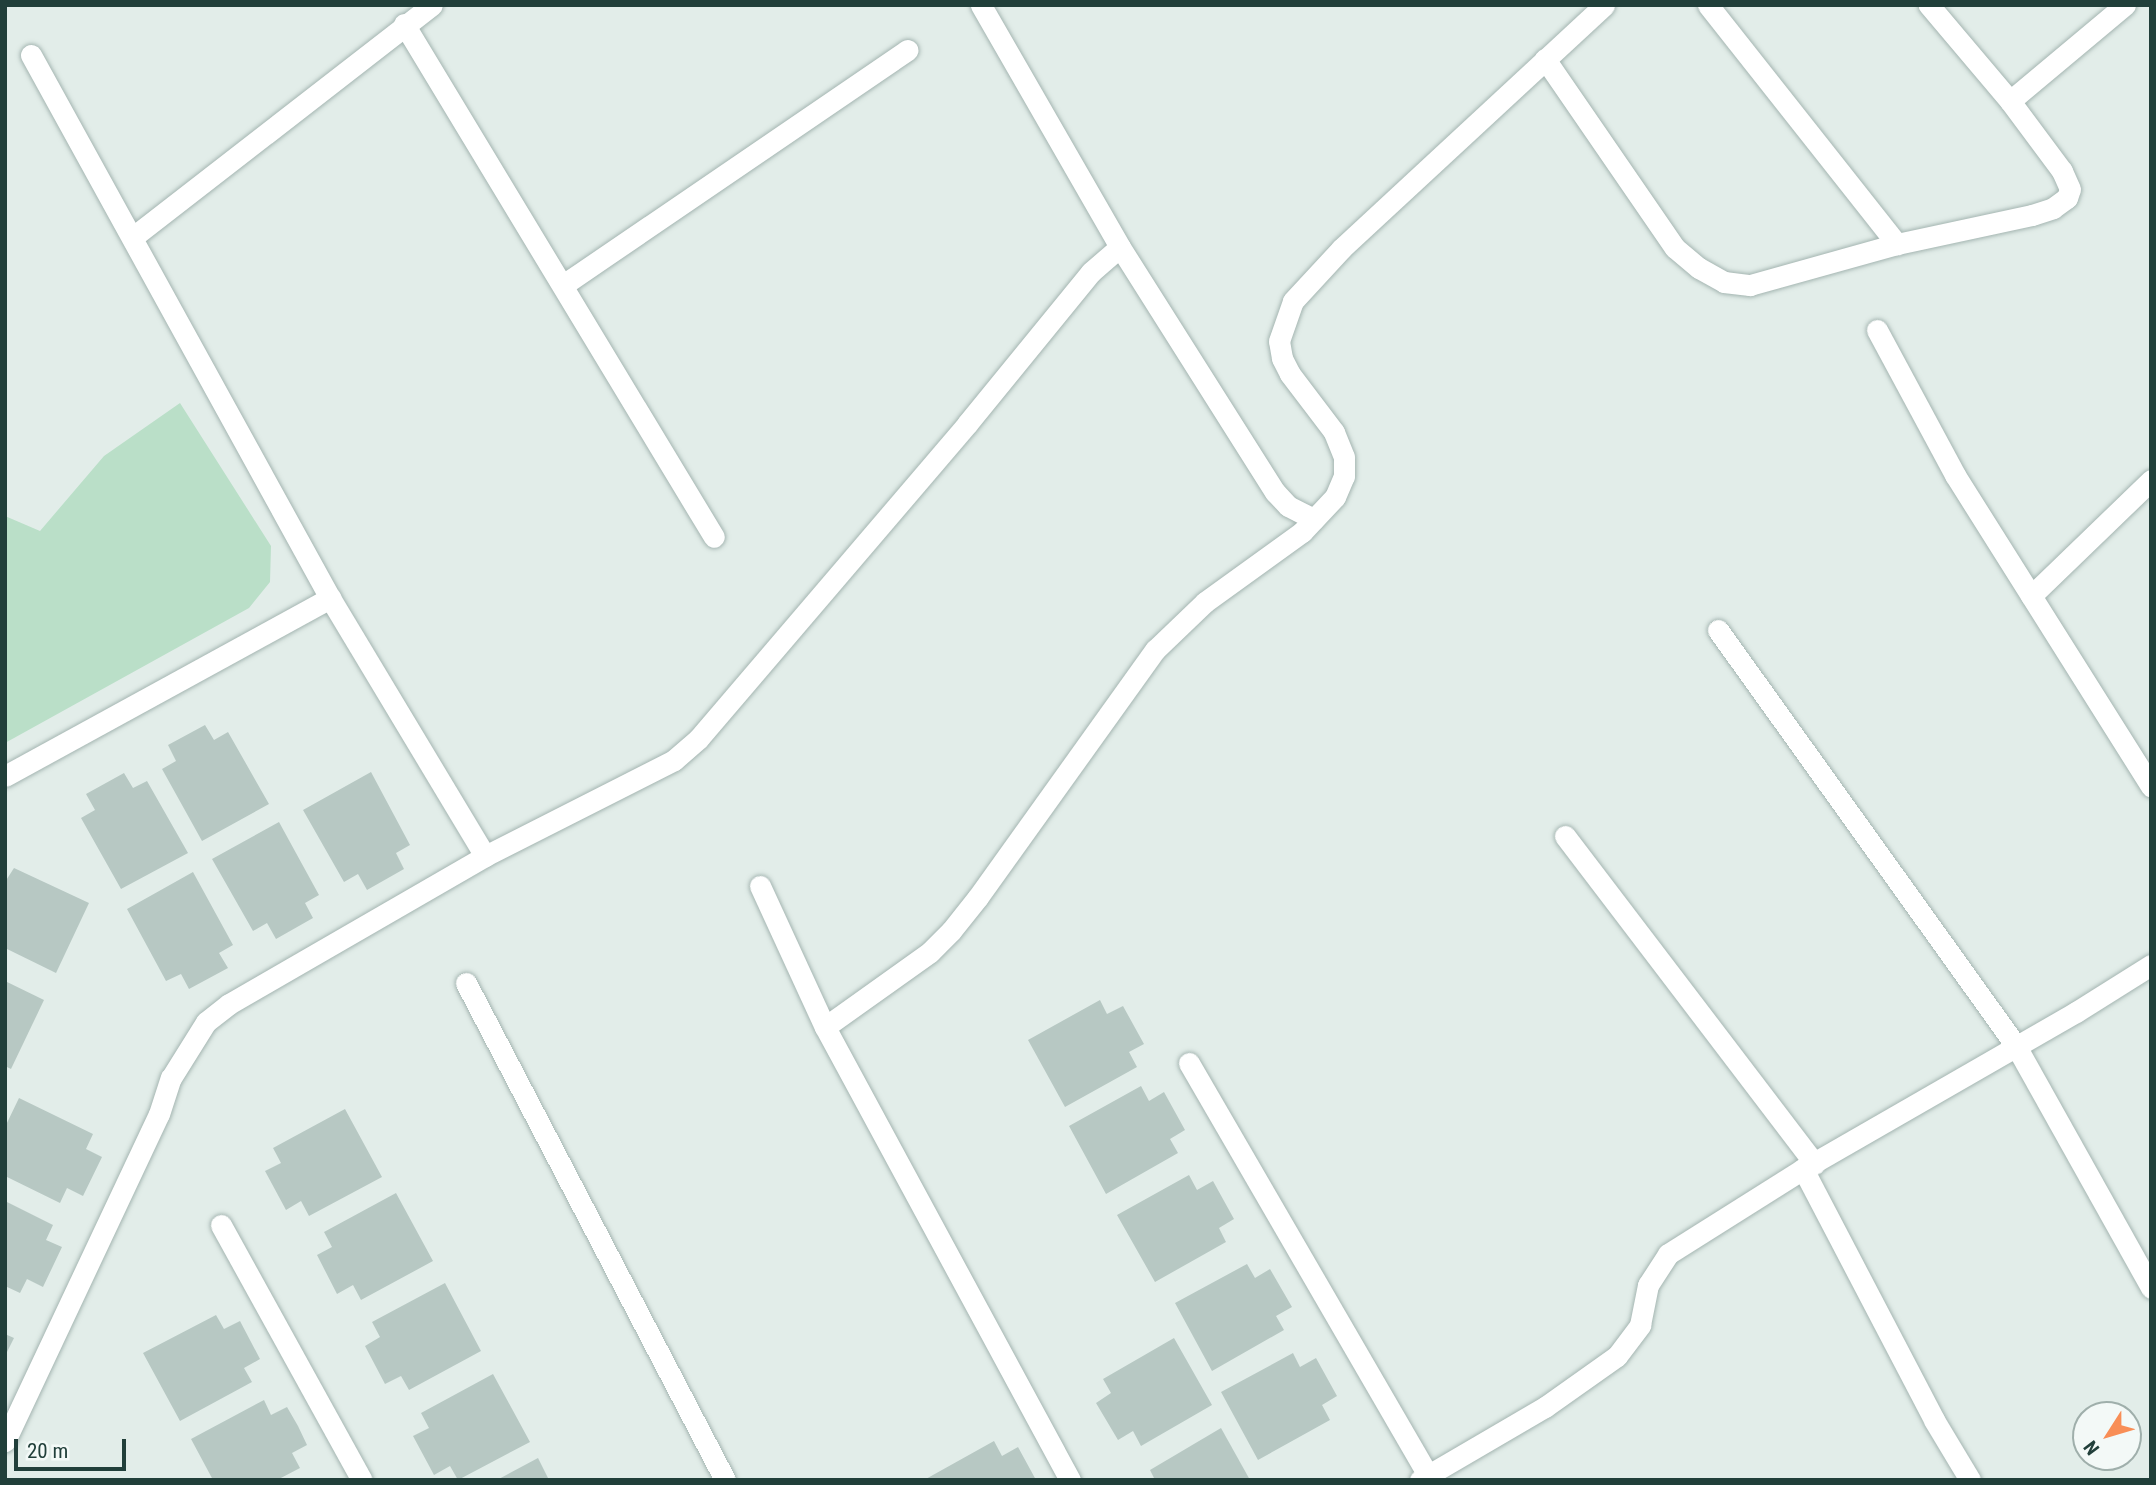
<!DOCTYPE html>
<style>
body{margin:0}
#map{position:relative;width:2156px;height:1485px;overflow:hidden;background:#e2ede9;font-family:"Roboto Condensed",sans-serif}
div>[style]{position:absolute}
.green>*{inset:0;background:#badfc8}
.building>*{inset:0;background:#b7c8c3}
.roads{filter:drop-shadow(0 0 2px #a4b5b1) drop-shadow(0 0 2px #a4b5b1)}
.minor>*{height:21px;margin:-10.5px;padding:0 10.5px;transform-origin:10.5px;border-radius:10.5px;background:#fff}
span{translate:-50% -50%;white-space:nowrap;text-align:center;line-height:1.15;-webkit-text-stroke:7px #f3f9f7;paint-order:stroke}
.frame{position:absolute;inset:0;border:7px solid #213f3a;pointer-events:none}
.north{position:absolute;left:2072px;top:1401px;width:70px;height:70px;box-sizing:border-box;background:#f3f9f7;border:2px solid #9fafab;border-radius:50%;rotate:233deg;font-size:19px;font-weight:700;line-height:28px;text-align:center;color:#213f3a}
.north::after{content:'';display:block;margin:auto;width:24px;height:32px;background:#f88e56;clip-path:polygon(50% 0,100% 100%,50% 72%,0 100%)}
.scale{position:absolute;left:14px;top:1439px;width:112px;height:32px;box-sizing:border-box;border:4px solid #213f3a;border-top:0;padding-left:9px;font-size:21px;line-height:24px;white-space:nowrap;color:#213f3a;-webkit-text-stroke:5px #f3f9f7;paint-order:stroke}
</style>
<div id="map">
<div class="green">
<div style="clip-path:polygon(180px 403px,271px 546px,270px 582px,249px 608px,5px 743px,5px 516px,40px 531px,104px 456px)"></div>
</div>
<div class="building">
<div style="clip-path:polygon(205px 725px,214px 740px,228px 732px,269px 804px,202px 841px,162px 769px,176px 761px,168px 745px)"></div>
<div style="clip-path:polygon(371px 772px,410px 845px,396px 853px,404px 869px,367px 890px,358px 874px,344px 882px,303px 810px)"></div>
<div style="clip-path:polygon(124px 773px,133px 788px,147px 781px,188px 853px,121px 889px,81px 818px,95px 810px,86px 794px)"></div>
<div style="clip-path:polygon(279px 822px,319px 895px,305px 903px,313px 918px,276px 939px,267px 923px,253px 931px,212px 859px)"></div>
<div style="clip-path:polygon(14px 868px,89px 903px,56px 973px,5px 948px,5px 882px)"></div>
<div style="clip-path:polygon(193px 872px,233px 945px,219px 953px,228px 968px,189px 989px,181px 974px,166px 981px,127px 909px)"></div>
<div style="clip-path:polygon(5px 981px,44px 1000px,11px 1069px,5px 1066px)"></div>
<div style="clip-path:polygon(1100px 1000px,1107px 1014px,1123px 1006px,1144px 1044px,1129px 1052px,1137px 1067px,1065px 1107px,1028px 1040px)"></div>
<div style="clip-path:polygon(1141px 1086px,1149px 1101px,1164px 1092px,1185px 1130px,1170px 1139px,1178px 1153px,1106px 1194px,1069px 1126px)"></div>
<div style="clip-path:polygon(19px 1098px,93px 1134px,86px 1149px,102px 1157px,83px 1196px,67px 1188px,60px 1203px,5px 1176px,5px 1127px)"></div>
<div style="clip-path:polygon(345px 1109px,382px 1177px,309px 1216px,301px 1201px,286px 1210px,265px 1171px,281px 1163px,273px 1148px)"></div>
<div style="clip-path:polygon(1189px 1175px,1197px 1190px,1213px 1181px,1234px 1219px,1219px 1228px,1226px 1242px,1155px 1282px,1117px 1215px)"></div>
<div style="clip-path:polygon(396px 1193px,433px 1261px,361px 1300px,353px 1285px,337px 1294px,317px 1255px,332px 1247px,324px 1232px)"></div>
<div style="clip-path:polygon(5px 1201px,53px 1225px,46px 1240px,62px 1247px,43px 1287px,27px 1279px,20px 1293px,5px 1286px)"></div>
<div style="clip-path:polygon(1247px 1264px,1255px 1278px,1270px 1269px,1292px 1307px,1276px 1316px,1284px 1330px,1212px 1371px,1175px 1303px)"></div>
<div style="clip-path:polygon(445px 1283px,481px 1351px,409px 1390px,401px 1376px,385px 1384px,365px 1346px,380px 1337px,372px 1322px)"></div>
<div style="clip-path:polygon(216px 1315px,224px 1329px,240px 1321px,260px 1359px,244px 1368px,252px 1382px,180px 1421px,143px 1353px)"></div>
<div style="clip-path:polygon(5px 1334px,14px 1338px,5px 1356px)"></div>
<div style="clip-path:polygon(1174px 1338px,1212px 1405px,1141px 1446px,1133px 1431px,1118px 1440px,1096px 1403px,1111px 1393px,1103px 1379px)"></div>
<div style="clip-path:polygon(1293px 1353px,1300px 1367px,1316px 1358px,1337px 1396px,1322px 1405px,1330px 1420px,1258px 1460px,1221px 1392px)"></div>
<div style="clip-path:polygon(493px 1374px,530px 1442px,458px 1480px,450px 1466px,434px 1475px,413px 1436px,429px 1428px,421px 1413px)"></div>
<div style="clip-path:polygon(264px 1400px,271px 1415px,287px 1407px,298px 1426px,307px 1445px,292px 1453px,300px 1468px,277px 1480px,213px 1480px,191px 1439px)"></div>
<div style="clip-path:polygon(1221px 1428px,1250px 1480px,1155px 1480px,1150px 1470px)"></div>
<div style="clip-path:polygon(994px 1441px,1002px 1456px,1018px 1447px,1036px 1480px,924px 1480px)"></div>
<div style="clip-path:polygon(538px 1458px,549px 1480px,497px 1480px)"></div>
</div>
<div class="roads">
<div class="minor">
<div style="left:1708px;top:5px;width:305px;rotate:51.7deg"></div>
<div style="left:404px;top:24px;width:599px;rotate:58.86deg"></div>
<div style="left:31px;top:55px;width:620px;rotate:61.16deg"></div>
<div style="left:330px;top:598px;width:301px;rotate:59deg"></div>
<div style="left:1545px;top:59px;width:229px;rotate:55.5deg"></div>
<div style="left:1675px;top:248px;width:31px;rotate:40deg"></div>
<div style="left:1699px;top:268px;width:29px;rotate:29deg"></div>
<div style="left:1724px;top:282px;width:26px;rotate:7deg"></div>
<div style="left:1750px;top:285px;width:153px;rotate:-15.6deg"></div>
<div style="left:1897px;top:244px;width:138px;rotate:-12.1deg"></div>
<div style="left:2032px;top:215px;width:22px;rotate:-18deg"></div>
<div style="left:2053px;top:208px;width:17px;rotate:-36deg"></div>
<div style="left:2067px;top:198px;width:9px;rotate:-72deg"></div>
<div style="left:2070px;top:189px;width:20px;rotate:-114deg"></div>
<div style="left:2062px;top:171px;width:87px;rotate:-126.6deg"></div>
<div style="left:2010px;top:101px;width:126px;rotate:-130.2deg"></div>
<div style="left:2010px;top:101px;width:150px;rotate:-39.9deg"></div>
<div style="left:133px;top:237px;width:378px;rotate:-37.8deg"></div>
<div style="left:1120px;top:247px;width:290px;rotate:57.7deg"></div>
<div style="left:1275px;top:492px;width:19px;rotate:47deg"></div>
<div style="left:1288px;top:506px;width:29px;rotate:27deg"></div>
<div style="left:563px;top:285px;width:417px;rotate:-34.3deg"></div>
<div style="left:1877px;top:330px;width:165px;rotate:61.7deg"></div>
<div style="left:1955px;top:475px;width:368px;rotate:57.8deg"></div>
<div style="left:2031px;top:596px;width:167px;rotate:-44deg"></div>
<div style="left:1718px;top:630px;width:512px;rotate:54.38deg"></div>
<div style="left:2016px;top:1046px;width:277px;rotate:60.8deg"></div>
<div style="left:5px;top:776px;width:371px;rotate:-28.7deg"></div>
<div style="left:1565px;top:836px;width:412px;rotate:52.7deg"></div>
<div style="left:760px;top:886px;width:155px;rotate:65.3deg"></div>
<div style="left:466px;top:983px;width:560px;rotate:62.47deg"></div>
<div style="left:1189px;top:1063px;width:482px;rotate:59.9deg"></div>
<div style="left:1803px;top:1169px;width:283px;rotate:62.4deg"></div>
<div style="left:1934px;top:1420px;width:70px;rotate:59deg"></div>
<div style="left:221px;top:1225px;width:291px;rotate:61.1deg"></div>
<div style="left:5px;top:1441px;width:361px;rotate:-64.8deg"></div>
<div style="left:159px;top:1114px;width:38px;rotate:-72deg"></div>
<div style="left:171px;top:1078px;width:66px;rotate:-58deg"></div>
<div style="left:206px;top:1022px;width:29px;rotate:-38deg"></div>
<div style="left:229px;top:1004px;width:296px;rotate:-30deg"></div>
<div style="left:485px;top:856px;width:212px;rotate:-26.9deg"></div>
<div style="left:674px;top:760px;width:33px;rotate:-41deg"></div>
<div style="left:699px;top:738px;width:413px;rotate:-49.5deg"></div>
<div style="left:967px;top:424px;width:196px;rotate:-50.8deg"></div>
<div style="left:1091px;top:272px;width:38px;rotate:-41deg"></div>
<div style="left:1120px;top:247px;width:279px;rotate:-119.9deg"></div>
<div style="left:1070px;top:1480px;width:515px;rotate:-118.41deg"></div>
<div style="left:825px;top:1027px;width:129px;rotate:-35.5deg"></div>
<div style="left:930px;top:952px;width:30px;rotate:-45deg"></div>
<div style="left:951px;top:931px;width:43px;rotate:-51.5deg"></div>
<div style="left:978px;top:897px;width:304px;rotate:-54.4deg"></div>
<div style="left:1155px;top:650px;width:69px;rotate:-43.8deg"></div>
<div style="left:1205px;top:602px;width:120px;rotate:-35.8deg"></div>
<div style="left:1302px;top:532px;width:48px;rotate:-46.7deg"></div>
<div style="left:1335px;top:497px;width:23px;rotate:-67deg"></div>
<div style="left:1344px;top:476px;width:19px;rotate:-90deg"></div>
<div style="left:1344px;top:457px;width:27px;rotate:-112deg"></div>
<div style="left:1334px;top:432px;width:73px;rotate:-127.2deg"></div>
<div style="left:1290px;top:374px;width:18px;rotate:-117deg"></div>
<div style="left:1282px;top:358px;width:17px;rotate:-100deg"></div>
<div style="left:1279px;top:341px;width:42px;rotate:-70.7deg"></div>
<div style="left:1293px;top:301px;width:72px;rotate:-47.2deg"></div>
<div style="left:1342px;top:248px;width:357px;rotate:-42.8deg"></div>
<div style="left:1420px;top:1480px;width:145px;rotate:-30.3deg"></div>
<div style="left:1545px;top:1407px;width:88px;rotate:-35.3deg"></div>
<div style="left:1617px;top:1356px;width:39px;rotate:-53deg"></div>
<div style="left:1640px;top:1325px;width:41px;rotate:-78.7deg"></div>
<div style="left:1648px;top:1285px;width:37px;rotate:-57deg"></div>
<div style="left:1668px;top:1254px;width:160px;rotate:-32.2deg"></div>
<div style="left:1803px;top:1169px;width:315px;rotate:-29.9deg"></div>
<div style="left:2076px;top:1012px;width:89px;rotate:-32.1deg"></div>
</div>
</div>
<div class="frame"></div>
<div class="north">N</div>
<div class="scale">20 m</div>
</div>
